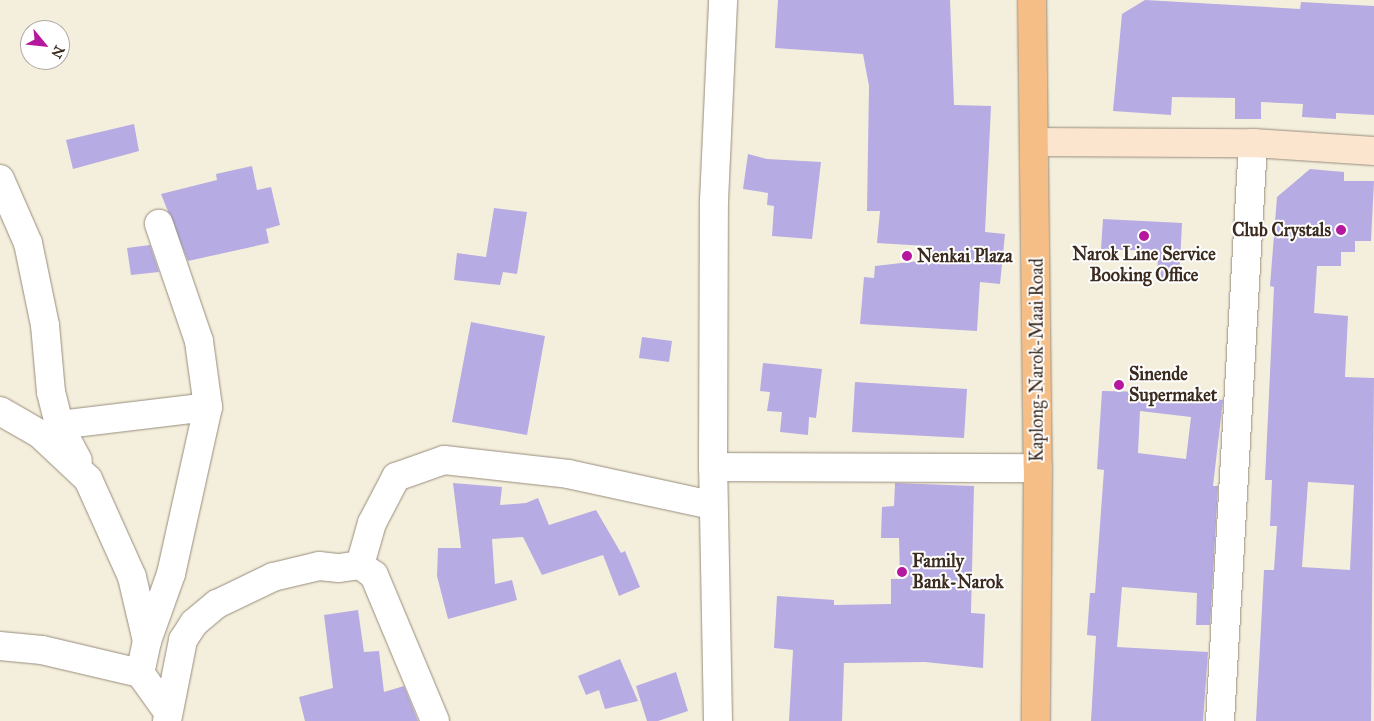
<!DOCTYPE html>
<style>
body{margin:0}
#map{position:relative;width:1374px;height:721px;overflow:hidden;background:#f4efdc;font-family:"IM FELL Great Primer",serif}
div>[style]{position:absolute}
.building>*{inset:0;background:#b6abe3}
.roads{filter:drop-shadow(0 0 1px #988c7d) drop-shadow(0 0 1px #988c7d)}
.street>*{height:28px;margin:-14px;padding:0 14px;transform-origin:14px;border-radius:14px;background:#fff}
.secondary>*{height:28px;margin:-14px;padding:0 14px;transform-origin:14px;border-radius:14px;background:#fbe5cf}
.highway>*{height:28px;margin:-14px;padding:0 14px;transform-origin:14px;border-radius:14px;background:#f6be87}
.dots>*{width:14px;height:14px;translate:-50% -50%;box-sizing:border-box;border:2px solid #fff;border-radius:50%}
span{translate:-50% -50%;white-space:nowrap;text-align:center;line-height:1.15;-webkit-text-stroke:4px #fff;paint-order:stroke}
.poi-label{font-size:18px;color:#3b2a1e;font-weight:700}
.right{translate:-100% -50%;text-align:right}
.left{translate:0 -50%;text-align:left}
.street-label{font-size:18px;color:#3b2a1e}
.north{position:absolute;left:20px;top:20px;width:50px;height:50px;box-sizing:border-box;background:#fff;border:1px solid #b1aaa5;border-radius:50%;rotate:118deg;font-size:14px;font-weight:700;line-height:20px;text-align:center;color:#3b2a1e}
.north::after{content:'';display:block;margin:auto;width:18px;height:22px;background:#b5179e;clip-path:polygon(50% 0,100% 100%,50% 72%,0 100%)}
</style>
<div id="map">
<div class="building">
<div style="clip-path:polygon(778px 0,950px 0,954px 105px,991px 106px,985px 232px,1005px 234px,1000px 284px,980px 282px,977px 331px,860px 324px,864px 277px,874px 278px,875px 266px,928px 260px,927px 246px,877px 243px,880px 211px,867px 211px,869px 86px,863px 54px,775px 48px)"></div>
<div style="clip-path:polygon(1145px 0,1300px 9px,1301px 2px,1374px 6px,1374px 115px,1336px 113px,1336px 119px,1302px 117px,1303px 104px,1261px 102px,1261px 119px,1235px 119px,1235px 98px,1172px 97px,1171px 115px,1113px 111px,1122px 14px)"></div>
<div style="clip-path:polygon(134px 124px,139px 151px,73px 169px,66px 140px)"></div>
<div style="clip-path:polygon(748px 154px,767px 159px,821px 162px,812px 239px,772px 236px,774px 206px,767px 205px,768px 193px,743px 189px)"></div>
<div style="clip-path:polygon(252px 166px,257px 190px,271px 187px,280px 225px,266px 229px,269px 243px,188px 261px,161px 194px,217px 180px,216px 174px)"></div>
<div style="clip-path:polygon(evenodd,1310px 169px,1344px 172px,1344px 181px,1374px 181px,1371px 241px,1355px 241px,1355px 252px,1341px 252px,1341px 266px,1317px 266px,1314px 313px,1348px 316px,1345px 377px,1374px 378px,1371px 721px,1256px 721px,1264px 570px,1274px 570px,1277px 526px,1270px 526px,1272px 480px,1265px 480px,1274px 287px,1270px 286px,1277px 197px,1310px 169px,1308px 482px,1354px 485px,1350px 570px,1302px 567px,1308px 482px)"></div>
<div style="clip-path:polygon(494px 208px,527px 212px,517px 274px,503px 272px,500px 285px,454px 280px,457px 253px,486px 257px)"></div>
<div style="clip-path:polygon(1103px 219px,1182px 223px,1179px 282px,1157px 281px,1158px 251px,1101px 249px)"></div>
<div style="clip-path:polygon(150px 245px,159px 272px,131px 275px,127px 248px)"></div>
<div style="clip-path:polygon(471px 322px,545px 336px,527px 435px,452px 422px)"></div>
<div style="clip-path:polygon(642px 337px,672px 341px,669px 362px,639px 358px)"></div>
<div style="clip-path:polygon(763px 363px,822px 369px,816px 418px,809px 417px,808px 435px,780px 432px,782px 412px,767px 411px,770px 392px,760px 391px)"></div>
<div style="clip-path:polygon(855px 382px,967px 389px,964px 438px,852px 432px)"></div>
<div style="clip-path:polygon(evenodd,1102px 391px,1154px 392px,1223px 400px,1213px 486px,1218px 486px,1210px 625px,1196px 625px,1197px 593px,1122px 587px,1117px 647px,1208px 652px,1203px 721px,1091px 721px,1096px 636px,1087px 635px,1090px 593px,1095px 593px,1104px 470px,1097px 469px,1102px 391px,1140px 411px,1191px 417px,1186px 459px,1138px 453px,1140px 411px)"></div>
<div style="clip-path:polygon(453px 483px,502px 487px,500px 505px,526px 503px,538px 498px,549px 525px,596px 510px,621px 553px,625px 551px,640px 587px,619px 596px,603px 555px,542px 575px,523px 537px,492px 539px,495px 584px,512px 580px,517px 600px,448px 619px,437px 576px,438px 548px,461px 548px)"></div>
<div style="clip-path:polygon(895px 483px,974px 486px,971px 613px,985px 614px,983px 668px,925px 662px,844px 663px,842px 721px,789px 721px,793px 650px,774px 648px,777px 596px,834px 600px,834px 605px,891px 604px,891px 579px,900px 579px,899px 538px,881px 538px,882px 507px,894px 506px)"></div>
<div style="clip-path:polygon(358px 610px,364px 652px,379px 651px,384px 692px,404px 686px,418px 721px,305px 721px,299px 697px,333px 688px,324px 615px)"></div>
<div style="clip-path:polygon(620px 659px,638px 701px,605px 709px,599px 690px,586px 695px,578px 676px)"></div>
<div style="clip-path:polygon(676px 672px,688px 711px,658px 721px,647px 721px,636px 686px)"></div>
</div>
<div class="roads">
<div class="street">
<div style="left:0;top:179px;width:70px;rotate:66.4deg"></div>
<div style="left:28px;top:243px;width:84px;rotate:78.3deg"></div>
<div style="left:45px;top:325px;width:67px;rotate:84.9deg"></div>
<div style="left:51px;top:392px;width:34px;rotate:76deg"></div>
<div style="left:59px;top:425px;width:40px;rotate:62deg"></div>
<div style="left:0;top:411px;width:46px;rotate:29.9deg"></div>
<div style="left:40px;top:434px;width:66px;rotate:43.2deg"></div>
<div style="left:88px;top:479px;width:107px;rotate:65.8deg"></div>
<div style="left:132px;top:577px;width:66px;rotate:76.8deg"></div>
<div style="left:147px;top:641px;width:33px;rotate:102deg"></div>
<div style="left:59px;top:425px;width:150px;rotate:-6.9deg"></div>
<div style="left:713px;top:467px;width:266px;rotate:-89.8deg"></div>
<div style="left:714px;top:201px;width:201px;rotate:-87.4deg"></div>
<div style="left:360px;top:565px;width:44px;rotate:-74.1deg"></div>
<div style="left:372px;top:523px;width:52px;rotate:-62.4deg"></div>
<div style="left:396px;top:477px;width:51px;rotate:-19.5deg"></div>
<div style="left:444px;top:460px;width:125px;rotate:6.4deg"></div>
<div style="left:568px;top:474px;width:146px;rotate:12.2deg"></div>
<div style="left:147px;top:641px;width:71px;rotate:-70.3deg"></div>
<div style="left:171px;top:574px;width:171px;rotate:-77.5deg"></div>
<div style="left:208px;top:407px;width:67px;rotate:-97.8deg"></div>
<div style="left:199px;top:341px;width:124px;rotate:-108.9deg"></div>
<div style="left:0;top:646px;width:42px;rotate:5.4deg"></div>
<div style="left:42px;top:650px;width:101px;rotate:13.2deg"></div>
<div style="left:140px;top:673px;width:48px;rotate:54.3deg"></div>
<div style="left:167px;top:721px;width:83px;rotate:-78.8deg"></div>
<div style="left:183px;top:640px;width:20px;rotate:-57deg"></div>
<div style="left:194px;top:623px;width:30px;rotate:-40deg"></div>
<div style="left:217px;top:604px;width:62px;rotate:-25.7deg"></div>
<div style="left:273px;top:577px;width:47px;rotate:-13.4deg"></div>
<div style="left:319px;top:566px;width:20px;rotate:6deg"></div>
<div style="left:339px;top:568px;width:21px;rotate:-8deg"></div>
<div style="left:360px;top:565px;width:17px;rotate:36deg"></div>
<div style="left:374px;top:575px;width:158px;rotate:67.3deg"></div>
<div style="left:718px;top:721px;width:254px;rotate:-91.1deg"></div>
<div style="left:713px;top:467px;width:325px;rotate:0.2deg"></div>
<div style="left:1220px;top:721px;width:579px;rotate:-86.73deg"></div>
</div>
<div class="secondary">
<div style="left:1035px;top:142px;width:218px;rotate:0.3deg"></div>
<div style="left:1253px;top:143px;width:121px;rotate:3.8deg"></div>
</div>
<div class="highway">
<div style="left:1032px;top:0;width:468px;rotate:89.3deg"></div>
<div style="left:1038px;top:468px;width:253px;rotate:90.5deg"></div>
</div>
</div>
<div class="dots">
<div style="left:1341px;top:230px;background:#b5179e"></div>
<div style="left:1144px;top:236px;background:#b5179e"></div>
<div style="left:907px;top:256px;background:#b5179e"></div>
<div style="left:1119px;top:385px;background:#b5179e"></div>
<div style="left:902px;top:572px;background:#b5179e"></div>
</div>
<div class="poi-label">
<span class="right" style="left:1331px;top:230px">Club Crystals</span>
<span style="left:1144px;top:265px">Narok Line Service<br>Booking Office</span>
<span class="left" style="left:917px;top:256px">Nenkai Plaza</span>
<span class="left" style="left:1129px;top:385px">Sinende<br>Supermaket</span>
<span class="left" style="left:912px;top:572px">Family<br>Bank-Narok</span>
</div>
<div class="street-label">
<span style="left:1037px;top:360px;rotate:-90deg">Kaplong-Narok-Maai Road</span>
</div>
<div class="north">N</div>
</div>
